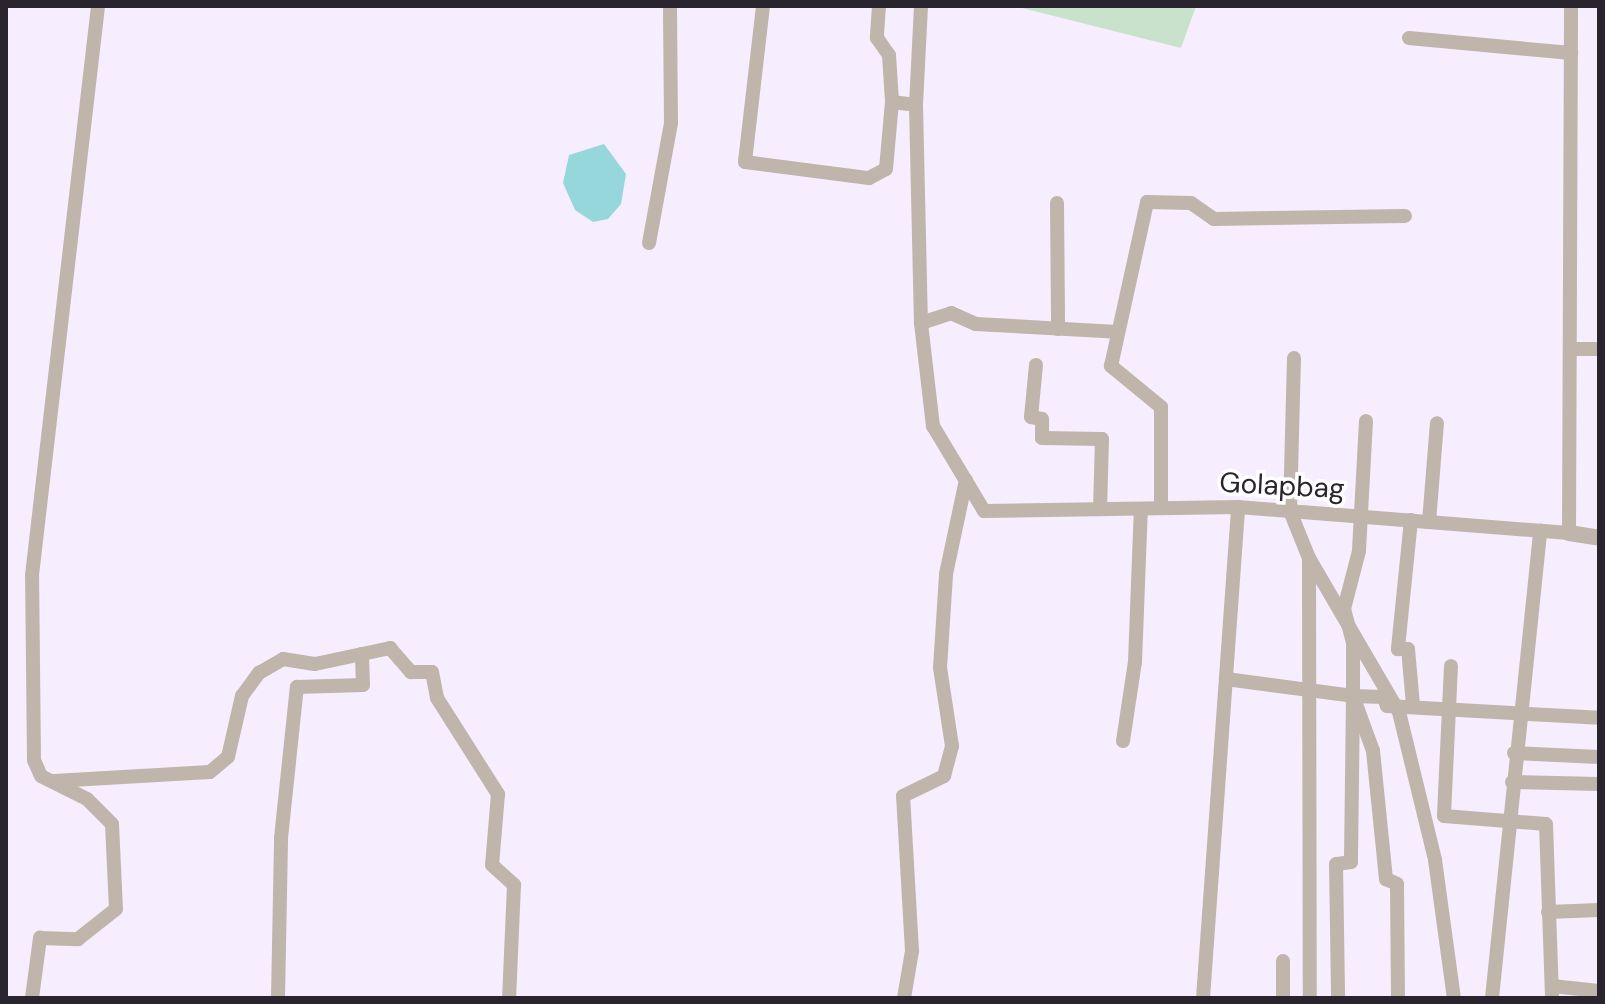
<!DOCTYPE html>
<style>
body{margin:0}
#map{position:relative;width:1605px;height:1004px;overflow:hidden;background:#f6eefe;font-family:"DM Sans",sans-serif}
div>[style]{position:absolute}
.green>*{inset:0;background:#c9e2cc}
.water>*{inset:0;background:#96d7dc}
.minor>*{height:14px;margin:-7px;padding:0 7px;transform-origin:7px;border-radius:7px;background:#bfb5ab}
.tertiary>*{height:16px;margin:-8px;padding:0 8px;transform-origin:8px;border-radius:8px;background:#bfb5ab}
span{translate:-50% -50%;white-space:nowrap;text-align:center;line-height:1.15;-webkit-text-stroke:7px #fff;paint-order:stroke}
.street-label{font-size:28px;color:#29242e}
.frame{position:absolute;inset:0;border:8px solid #29242e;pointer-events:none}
</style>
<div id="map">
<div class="green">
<div style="clip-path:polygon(1014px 6px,1196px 6px,1181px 48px)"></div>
</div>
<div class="water">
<div style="clip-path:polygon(604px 144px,626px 174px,621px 204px,608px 219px,593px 222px,575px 210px,563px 183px,569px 155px)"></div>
</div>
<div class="minor">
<div style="left:763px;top:6px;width:157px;rotate:96.6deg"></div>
<div style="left:745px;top:162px;width:125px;rotate:7.4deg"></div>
<div style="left:869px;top:178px;width:19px;rotate:-28deg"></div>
<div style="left:886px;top:169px;width:67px;rotate:-84.9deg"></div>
<div style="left:879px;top:6px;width:32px;rotate:94deg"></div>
<div style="left:877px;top:38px;width:21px;rotate:55deg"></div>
<div style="left:889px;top:55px;width:47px;rotate:86.3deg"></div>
<div style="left:892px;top:102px;width:24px;rotate:7deg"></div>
<div style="left:921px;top:6px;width:99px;rotate:92.9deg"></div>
<div style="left:916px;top:105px;width:218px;rotate:88.7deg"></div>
<div style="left:921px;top:323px;width:104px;rotate:83.4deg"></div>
<div style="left:933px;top:426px;width:99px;rotate:59deg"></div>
<div style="left:984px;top:511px;width:254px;rotate:-0.9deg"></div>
<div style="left:1238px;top:507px;width:332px;rotate:4.5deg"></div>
<div style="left:1569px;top:533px;width:527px;rotate:-89.78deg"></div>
<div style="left:1409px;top:38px;width:163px;rotate:5.3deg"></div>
<div style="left:1057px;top:203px;width:126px;rotate:89.5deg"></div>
<div style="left:649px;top:243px;width:122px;rotate:-79.6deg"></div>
<div style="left:671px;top:123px;width:117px;rotate:-90.5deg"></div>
<div style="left:921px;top:323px;width:32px;rotate:-18deg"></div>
<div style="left:951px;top:313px;width:27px;rotate:24deg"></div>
<div style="left:976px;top:324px;width:141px;rotate:3.2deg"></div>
<div style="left:1572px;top:349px;width:27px"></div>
<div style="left:1294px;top:358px;width:153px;rotate:91.5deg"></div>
<div style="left:1290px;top:511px;width:51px;rotate:68deg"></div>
<div style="left:1309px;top:558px;width:178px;rotate:59.7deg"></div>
<div style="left:1399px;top:712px;width:152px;rotate:76.3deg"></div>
<div style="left:1435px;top:860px;width:139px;rotate:82.2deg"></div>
<div style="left:1036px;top:365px;width:52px;rotate:95.5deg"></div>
<div style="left:1031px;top:417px;width:11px;rotate:10deg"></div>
<div style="left:1042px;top:419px;width:19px;rotate:90deg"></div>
<div style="left:1042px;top:438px;width:60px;rotate:1deg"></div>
<div style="left:1102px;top:439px;width:70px;rotate:91.6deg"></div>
<div style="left:1366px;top:421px;width:130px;rotate:93.1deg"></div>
<div style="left:1359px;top:551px;width:60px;rotate:104.5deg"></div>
<div style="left:1344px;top:609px;width:34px;rotate:75deg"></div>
<div style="left:1353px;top:642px;width:54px;rotate:90deg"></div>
<div style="left:1353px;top:696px;width:59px;rotate:70deg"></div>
<div style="left:1373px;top:751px;width:129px;rotate:84.2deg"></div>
<div style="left:1386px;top:879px;width:12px;rotate:24deg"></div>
<div style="left:1397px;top:884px;width:114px;rotate:89.5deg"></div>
<div style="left:1161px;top:508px;width:101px;rotate:-90deg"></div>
<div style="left:1161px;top:407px;width:65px;rotate:-140.6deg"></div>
<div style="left:1111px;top:366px;width:168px;rotate:-77.6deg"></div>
<div style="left:1147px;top:202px;width:44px;rotate:1.3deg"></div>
<div style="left:1191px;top:203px;width:28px;rotate:35deg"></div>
<div style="left:1214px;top:219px;width:191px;rotate:-0.9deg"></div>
<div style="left:1411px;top:520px;width:130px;rotate:95.8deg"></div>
<div style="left:1398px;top:649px;width:10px"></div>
<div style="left:1408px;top:649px;width:56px;rotate:84.9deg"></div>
<div style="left:1429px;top:522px;width:99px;rotate:-85.4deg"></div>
<div style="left:1309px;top:558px;width:440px;rotate:89.9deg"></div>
<div style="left:1451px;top:666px;width:150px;rotate:92.7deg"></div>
<div style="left:1444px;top:816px;width:102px;rotate:4.5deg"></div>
<div style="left:1546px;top:824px;width:174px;rotate:88deg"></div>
<div style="left:1226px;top:679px;width:128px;rotate:7.6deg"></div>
<div style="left:1353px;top:696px;width:166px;rotate:90.7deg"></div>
<div style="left:1351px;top:862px;width:15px;rotate:172deg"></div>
<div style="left:1336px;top:864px;width:134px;rotate:89.1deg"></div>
<div style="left:1353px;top:696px;width:31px;rotate:2deg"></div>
<div style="left:1384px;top:697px;width:9px;rotate:72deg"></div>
<div style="left:1387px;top:706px;width:212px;rotate:3.2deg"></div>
<div style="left:1123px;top:741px;width:80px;rotate:-81.4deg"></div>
<div style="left:1135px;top:662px;width:153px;rotate:-87.8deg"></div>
<div style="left:1514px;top:753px;width:85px;rotate:2.7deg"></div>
<div style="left:54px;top:781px;width:156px;rotate:-3.3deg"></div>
<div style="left:210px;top:772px;width:23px;rotate:-40deg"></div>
<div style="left:228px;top:757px;width:63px;rotate:-77.1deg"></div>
<div style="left:242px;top:696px;width:29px;rotate:-54deg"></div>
<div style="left:259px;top:673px;width:28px;rotate:-30deg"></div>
<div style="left:283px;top:659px;width:32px;rotate:9deg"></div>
<div style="left:315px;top:664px;width:77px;rotate:-12deg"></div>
<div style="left:390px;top:648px;width:32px;rotate:49deg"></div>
<div style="left:411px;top:672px;width:21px"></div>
<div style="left:432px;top:672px;width:26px;rotate:79deg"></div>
<div style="left:437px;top:698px;width:114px;rotate:57.6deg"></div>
<div style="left:498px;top:794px;width:71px;rotate:94.8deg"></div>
<div style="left:492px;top:865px;width:30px;rotate:42deg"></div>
<div style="left:514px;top:885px;width:113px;rotate:92.5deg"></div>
<div style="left:1512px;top:782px;width:87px;rotate:1.3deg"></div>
<div style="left:1548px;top:912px;width:51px;rotate:-2.2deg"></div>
<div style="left:1552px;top:986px;width:47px;rotate:6.1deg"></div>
<div style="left:32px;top:998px;width:61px;rotate:-82.4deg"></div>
<div style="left:40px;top:938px;width:38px;rotate:2deg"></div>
<div style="left:78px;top:939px;width:48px;rotate:-38.3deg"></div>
<div style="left:116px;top:909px;width:85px;rotate:-92.7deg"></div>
<div style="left:112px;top:824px;width:35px;rotate:-135deg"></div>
<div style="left:87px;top:799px;width:51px;rotate:-153.4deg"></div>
<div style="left:41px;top:776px;width:17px;rotate:-114deg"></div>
<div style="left:34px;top:760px;width:185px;rotate:-90.6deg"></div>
<div style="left:32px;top:575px;width:573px;rotate:-83.38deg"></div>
<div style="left:278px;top:998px;width:160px;rotate:-88.9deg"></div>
<div style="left:281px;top:838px;width:152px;rotate:-84deg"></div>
<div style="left:297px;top:687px;width:66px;rotate:-1.7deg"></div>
<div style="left:363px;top:685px;width:31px;rotate:-92deg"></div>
<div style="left:904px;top:998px;width:48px;rotate:-80.3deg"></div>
<div style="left:912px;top:951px;width:155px;rotate:-93.3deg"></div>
<div style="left:903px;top:796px;width:46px;rotate:-26deg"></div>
<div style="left:944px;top:776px;width:31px;rotate:-75deg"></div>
<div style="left:952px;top:746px;width:79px;rotate:-98.7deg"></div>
<div style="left:940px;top:668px;width:94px;rotate:-86.3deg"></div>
<div style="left:946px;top:574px;width:96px;rotate:-78deg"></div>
<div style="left:1203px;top:998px;width:492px;rotate:-85.9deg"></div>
<div style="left:1283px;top:998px;width:37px;rotate:-90deg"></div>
<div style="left:1492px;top:998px;width:470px;rotate:-84.1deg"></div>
</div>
<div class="tertiary">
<div style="left:1569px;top:533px;width:30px;rotate:9deg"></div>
</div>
<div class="street-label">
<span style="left:1282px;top:486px;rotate:3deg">Golapbag</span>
</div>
<div class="frame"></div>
</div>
